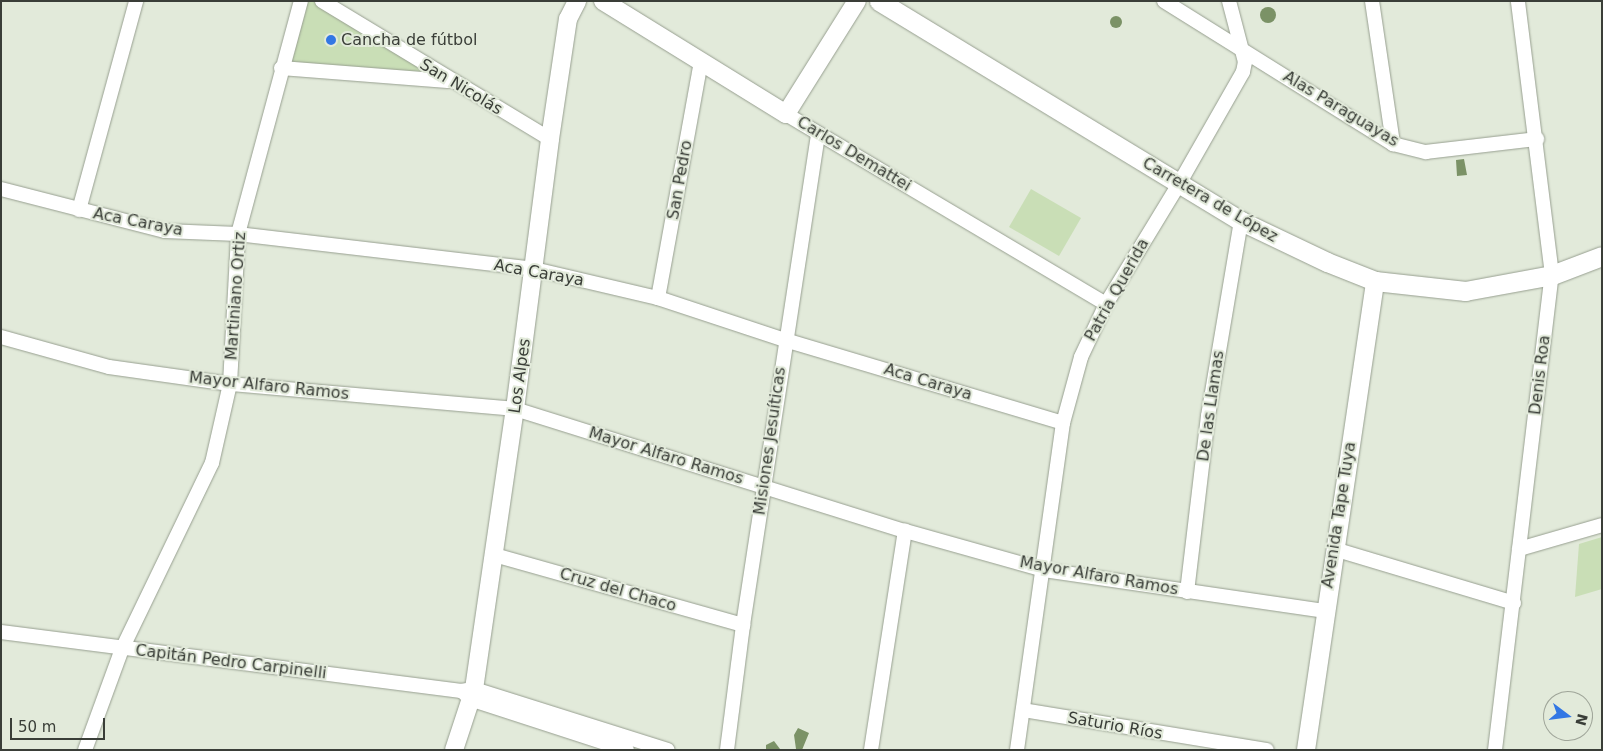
<!DOCTYPE html>
<meta charset="utf-8">
<style>
body{margin:0}
#map{position:relative;width:1603px;height:751px;overflow:hidden;background:#e2eada;font-family:"DejaVu Sans",sans-serif}
div>[style]{position:absolute}
.green>*{inset:0;background:#c9deb6}
.water>*{inset:0;background:#7b9266}
.round{border-radius:50%}
.roads{filter:drop-shadow(0 0 1px #979f90) drop-shadow(0 0 1px #979f90)}
.minor>*{height:14px;margin:-7px;padding:0 7px;transform-origin:7px;border-radius:7px;background:#fff}
.tertiary>*{height:18px;margin:-9px;padding:0 9px;transform-origin:9px;border-radius:9px;background:#fff}
.secondary>*{height:19px;margin:-9.5px;padding:0 9.5px;transform-origin:9.5px;border-radius:9.5px;background:#fff}
.dots>*{width:14px;height:14px;translate:-50% -50%;box-sizing:border-box;border:2px solid #e2eada;border-radius:50%}
span{translate:-50% -50%;white-space:nowrap;text-align:center;line-height:1.15;-webkit-text-stroke:4px #e2eada;paint-order:stroke}
.poi-label{font-size:16px;color:#3a3e38}
.left{translate:0 -50%;text-align:left}
.street-label{font-size:16px;color:#3a3e38}
.frame{position:absolute;inset:0;border:2px solid #3a3e38;pointer-events:none}
.north{position:absolute;left:1543px;top:691px;width:50px;height:50px;box-sizing:border-box;background:#e2eada;border:1px solid #9fa599;border-radius:50%;rotate:105deg;font-size:14px;font-weight:700;line-height:20px;text-align:center;color:#3a3e38}
.north::after{content:'';display:block;margin:auto;width:18px;height:22px;background:#3277e4;clip-path:polygon(50% 0,100% 100%,50% 72%,0 100%)}
.scale{position:absolute;left:10px;top:718px;width:95px;height:22px;box-sizing:border-box;border:2px solid #3a3e38;border-top:0;padding-left:6px;font-size:15px;line-height:18px;white-space:nowrap;color:#3a3e38;-webkit-text-stroke:4px #e2eada;paint-order:stroke}
</style>
<div id="map">
<div class="green">
<div style="clip-path:polygon(304px 1px,317px 1px,444px 79px,284px 67px)"></div>
<div style="clip-path:polygon(1031px 189px,1081px 218px,1059px 256px,1009px 227px)"></div>
<div style="clip-path:polygon(1602px 537px,1602px 589px,1575px 597px,1579px 544px)"></div>
</div>
<div class="water">
<div class="round" style="left:1260px;top:7px;width:16px;height:16px"></div>
<div class="round" style="left:1110px;top:16px;width:12px;height:12px"></div>
<div style="clip-path:polygon(1464px 159px,1467px 175px,1457px 176px,1456px 160px)"></div>
<div style="clip-path:polygon(798px 728px,809px 733px,802px 750px,766px 750px,766px 745px,774px 741px,780px 749px,796px 749px,794px 735px)"></div>
</div>
<div class="roads">
<div class="minor">
<div style="left:322px;top:1px;width:267px;rotate:31.2deg"></div>
<div style="left:1164px;top:1px;width:270px;rotate:32deg"></div>
<div style="left:1393px;top:144px;width:34px;rotate:14deg"></div>
<div style="left:1426px;top:152px;width:112px;rotate:-6.7deg"></div>
<div style="left:1372px;top:1px;width:145px;rotate:81.6deg"></div>
<div style="left:281px;top:68px;width:167px;rotate:4.5deg"></div>
<div style="left:786px;top:114px;width:372px;rotate:30.7deg"></div>
<div style="left:1px;top:189px;width:169px;rotate:14.4deg"></div>
<div style="left:165px;top:231px;width:73px;rotate:2.4deg"></div>
<div style="left:238px;top:234px;width:298px;rotate:6.7deg"></div>
<div style="left:534px;top:269px;width:127px;rotate:13.2deg"></div>
<div style="left:658px;top:298px;width:134px;rotate:18.3deg"></div>
<div style="left:785px;top:340px;width:290px;rotate:16.6deg"></div>
<div style="left:79px;top:210px;width:217px;rotate:-74.7deg"></div>
<div style="left:658px;top:298px;width:240px;rotate:-79.7deg"></div>
<div style="left:1px;top:337px;width:112px;rotate:15.5deg"></div>
<div style="left:109px;top:367px;width:122px;rotate:8deg"></div>
<div style="left:230px;top:384px;width:286px;rotate:5deg"></div>
<div style="left:515px;top:409px;width:409px;rotate:17.4deg"></div>
<div style="left:905px;top:531px;width:144px;rotate:15.7deg"></div>
<div style="left:1044px;top:570px;width:283px;rotate:8.3deg"></div>
<div style="left:1334px;top:549px;width:188px;rotate:16.7deg"></div>
<div style="left:1519px;top:549px;width:86px;rotate:-16.1deg"></div>
<div style="left:494px;top:555px;width:259px;rotate:15.7deg"></div>
<div style="left:1187px;top:592px;width:177px;rotate:-83.2deg"></div>
<div style="left:1208px;top:416px;width:198px;rotate:-80.4deg"></div>
<div style="left:1px;top:632px;width:464px;rotate:7.3deg"></div>
<div style="left:461px;top:691px;width:13px;rotate:-9deg"></div>
<div style="left:474px;top:689px;width:203px;rotate:17.5deg"></div>
<div style="left:464px;top:693px;width:8px;rotate:45deg"></div>
<div style="left:470px;top:699px;width:165px;rotate:18deg"></div>
<div style="left:1023px;top:710px;width:247px;rotate:9.3deg"></div>
<div style="left:85px;top:750px;width:108px;rotate:-69.9deg"></div>
<div style="left:122px;top:649px;width:207px;rotate:-64.2deg"></div>
<div style="left:212px;top:463px;width:81px;rotate:-77.2deg"></div>
<div style="left:230px;top:384px;width:150px;rotate:-86.9deg"></div>
<div style="left:238px;top:234px;width:241px;rotate:-74.9deg"></div>
<div style="left:727px;top:750px;width:126px;rotate:-82.7deg"></div>
<div style="left:743px;top:625px;width:497px;rotate:-81.3deg"></div>
<div style="left:871px;top:750px;width:222px;rotate:-81.2deg"></div>
<div style="left:1017px;top:750px;width:330px;rotate:-82deg"></div>
<div style="left:1063px;top:423px;width:68px;rotate:-74.7deg"></div>
<div style="left:1081px;top:357px;width:59px;rotate:-64.7deg"></div>
<div style="left:1106px;top:304px;width:140px;rotate:-58.7deg"></div>
<div style="left:1179px;top:184px;width:129px;rotate:-60.3deg"></div>
<div style="left:1243px;top:72px;width:10px;rotate:-79deg"></div>
<div style="left:1245px;top:62px;width:63px;rotate:-104.7deg"></div>
<div style="left:1495px;top:750px;width:478px;rotate:-83.2deg"></div>
<div style="left:1552px;top:275px;width:276px;rotate:-97.1deg"></div>
</div>
<div class="tertiary">
<div style="left:603px;top:1px;width:215px;rotate:31.7deg"></div>
<div style="left:786px;top:114px;width:133px;rotate:-57.9deg"></div>
<div style="left:454px;top:750px;width:64px;rotate:-71.8deg"></div>
<div style="left:474px;top:689px;width:283px;rotate:-81.7deg"></div>
<div style="left:515px;top:409px;width:272px;rotate:-82.6deg"></div>
<div style="left:550px;top:139px;width:121px;rotate:-81.5deg"></div>
<div style="left:568px;top:19px;width:20px;rotate:-63deg"></div>
<div style="left:1306px;top:750px;width:474px;rotate:-81.6deg"></div>
</div>
<div class="secondary">
<div style="left:879px;top:1px;width:424px;rotate:31.3deg"></div>
<div style="left:1241px;top:221px;width:95px;rotate:25.5deg"></div>
<div style="left:1327px;top:262px;width:52px;rotate:21.6deg"></div>
<div style="left:1375px;top:281px;width:91px;rotate:6.3deg"></div>
<div style="left:1465px;top:291px;width:88px;rotate:-10.4deg"></div>
<div style="left:1552px;top:275px;width:53px;rotate:-20.8deg"></div>
</div>
</div>
<div class="dots">
<div style="left:331px;top:40px;background:#3277e4"></div>
</div>
<div class="poi-label">
<span class="left" style="left:341px;top:40px">Cancha de fútbol</span>
</div>
<div class="street-label">
<span style="left:461px;top:87px;rotate:31deg">San Nicolás</span>
<span style="left:1341px;top:109px;rotate:31deg">Alas Paraguayas</span>
<span style="left:854px;top:154px;rotate:31deg">Carlos Demattei</span>
<span style="left:680px;top:180px;rotate:-80deg">San Pedro</span>
<span style="left:1210px;top:200px;rotate:30deg">Carretera de López</span>
<span style="left:138px;top:222px;rotate:11deg">Aca Caraya</span>
<span style="left:539px;top:273px;rotate:10deg">Aca Caraya</span>
<span style="left:1117px;top:290px;rotate:-61deg">Patria Querida</span>
<span style="left:236px;top:296px;rotate:-86deg">Martiniano Ortiz</span>
<span style="left:1540px;top:375px;rotate:-83deg">Denis Roa</span>
<span style="left:520px;top:376px;rotate:-82deg">Los Alpes</span>
<span style="left:928px;top:382px;rotate:17deg">Aca Caraya</span>
<span style="left:269px;top:386px;rotate:6deg">Mayor Alfaro Ramos</span>
<span style="left:1211px;top:406px;rotate:-82deg">De las Llamas</span>
<span style="left:770px;top:441px;rotate:-82deg">Misiones Jesuíticas</span>
<span style="left:666px;top:456px;rotate:17deg">Mayor Alfaro Ramos</span>
<span style="left:1339px;top:515px;rotate:-81deg">Avenida Tape Tuya</span>
<span style="left:1099px;top:576px;rotate:10deg">Mayor Alfaro Ramos</span>
<span style="left:618px;top:590px;rotate:16deg">Cruz del Chaco</span>
<span style="left:231px;top:662px;rotate:7deg">Capitán Pedro Carpinelli</span>
<span style="left:1115px;top:726px;rotate:10deg">Saturio Ríos</span>
</div>
<div class="frame"></div>
<div class="north">N</div>
<div class="scale">50 m</div>
</div>
